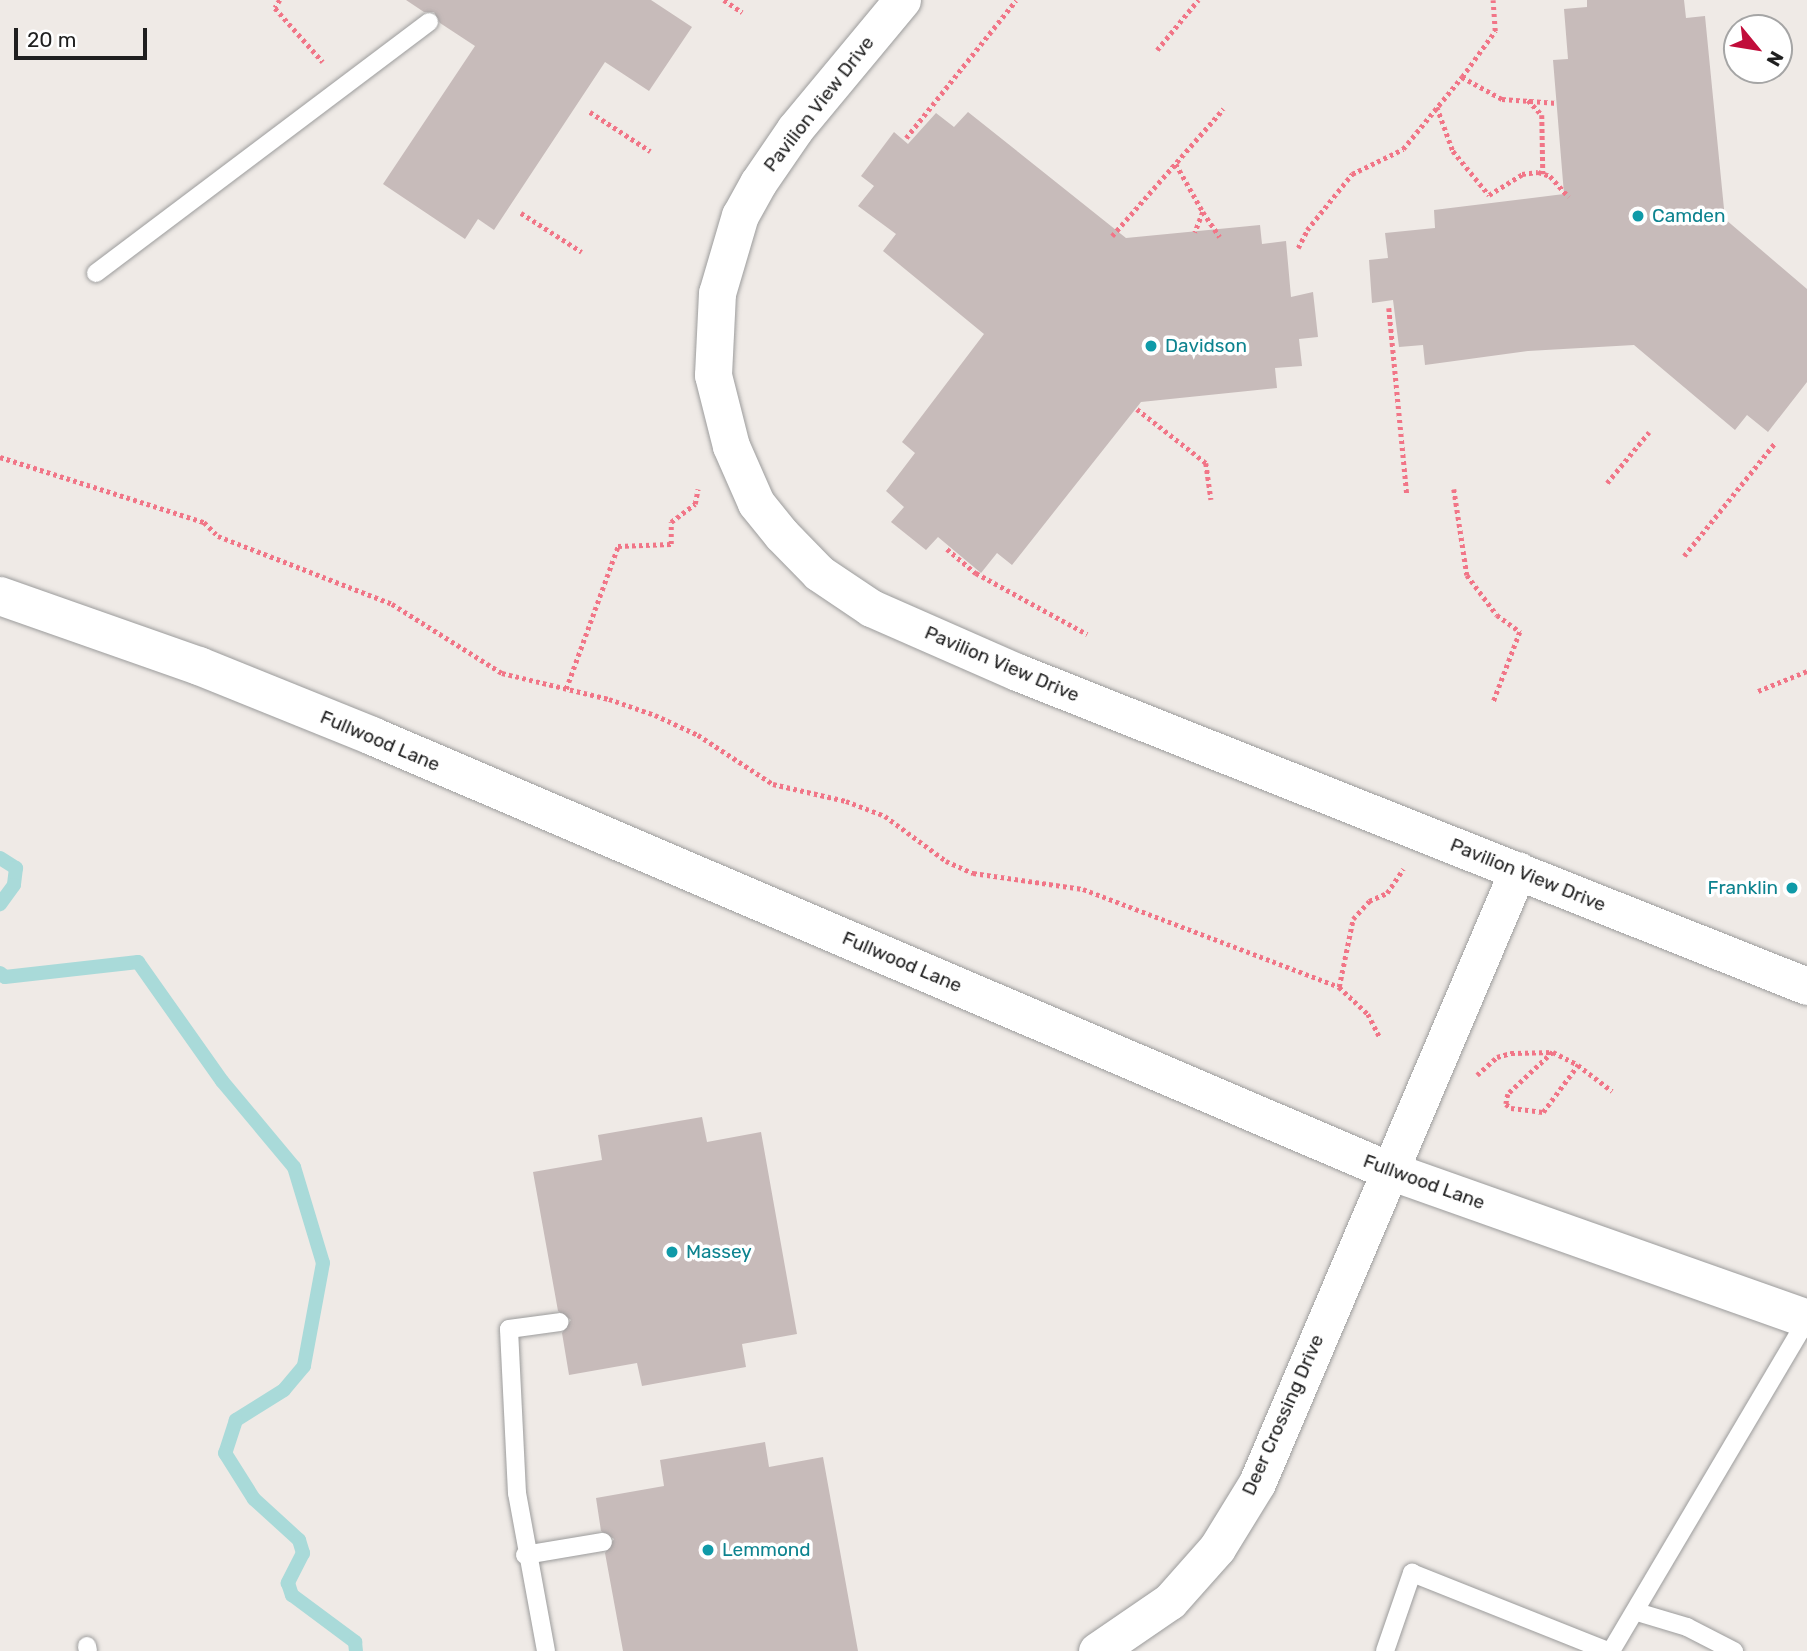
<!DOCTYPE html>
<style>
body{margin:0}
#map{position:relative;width:1807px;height:1651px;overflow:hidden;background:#efeae6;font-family:Rubik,sans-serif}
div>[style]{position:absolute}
.stream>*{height:14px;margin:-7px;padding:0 7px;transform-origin:7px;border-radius:7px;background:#a9dad9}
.building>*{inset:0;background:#c7bbba}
.path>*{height:4.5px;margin-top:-2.25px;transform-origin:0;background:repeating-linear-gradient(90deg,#f17587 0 3.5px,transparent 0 7px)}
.roads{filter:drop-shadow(0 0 2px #9c9c9c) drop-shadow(0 0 2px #9c9c9c)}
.service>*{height:18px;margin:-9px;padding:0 9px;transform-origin:9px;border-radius:9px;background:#fff}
.minor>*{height:37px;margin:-18.5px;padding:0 18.5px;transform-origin:18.5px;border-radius:18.5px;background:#fff}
.tertiary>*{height:38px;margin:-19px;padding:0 19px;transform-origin:19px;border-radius:19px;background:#fff}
.dots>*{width:19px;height:19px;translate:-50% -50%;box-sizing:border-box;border:4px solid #fff;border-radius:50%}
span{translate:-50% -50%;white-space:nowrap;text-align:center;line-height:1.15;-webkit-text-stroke:7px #fff;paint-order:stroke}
.street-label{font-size:19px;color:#1f1f1f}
.culture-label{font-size:19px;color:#0d838f}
.left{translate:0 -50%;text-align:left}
.right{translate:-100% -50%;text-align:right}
.north{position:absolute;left:1723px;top:14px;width:70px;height:70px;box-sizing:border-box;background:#fff;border:2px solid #a5a5a5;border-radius:50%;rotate:120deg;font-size:19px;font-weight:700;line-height:28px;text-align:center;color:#1f1f1f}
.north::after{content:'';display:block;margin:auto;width:24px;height:32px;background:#c10d3a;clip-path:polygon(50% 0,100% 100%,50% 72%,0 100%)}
.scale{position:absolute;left:14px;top:28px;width:133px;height:32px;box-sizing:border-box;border:4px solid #1f1f1f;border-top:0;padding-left:9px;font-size:21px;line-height:24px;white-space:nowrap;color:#1f1f1f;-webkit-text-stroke:5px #fff;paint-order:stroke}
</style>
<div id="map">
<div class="stream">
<div style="left:0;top:858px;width:19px;rotate:32deg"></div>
<div style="left:16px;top:868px;width:17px;rotate:97deg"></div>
<div style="left:14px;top:885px;width:24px;rotate:126deg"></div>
<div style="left:0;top:973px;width:6px;rotate:39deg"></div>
<div style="left:5px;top:977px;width:134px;rotate:-6.4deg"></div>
<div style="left:138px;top:962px;width:146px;rotate:54.8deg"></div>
<div style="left:222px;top:1081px;width:112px;rotate:50.1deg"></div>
<div style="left:294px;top:1167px;width:100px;rotate:73.2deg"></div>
<div style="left:323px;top:1263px;width:105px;rotate:100.5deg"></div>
<div style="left:304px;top:1366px;width:31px;rotate:130deg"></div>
<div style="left:284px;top:1390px;width:57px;rotate:148deg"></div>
<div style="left:236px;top:1420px;width:35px;rotate:108deg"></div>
<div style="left:225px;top:1453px;width:54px;rotate:57.8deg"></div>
<div style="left:254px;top:1499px;width:61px;rotate:42.3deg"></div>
<div style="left:299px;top:1540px;width:14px;rotate:73deg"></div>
<div style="left:303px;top:1553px;width:34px;rotate:117deg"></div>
<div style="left:288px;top:1583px;width:13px;rotate:72deg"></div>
<div style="left:292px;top:1595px;width:79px;rotate:36.7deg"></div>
<div style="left:355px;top:1642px;width:9px;rotate:84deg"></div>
</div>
<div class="building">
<div style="clip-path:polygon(406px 0,651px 0,692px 27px,649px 91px,605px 62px,494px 230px,478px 219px,465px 239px,383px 184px,475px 46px,440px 23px,434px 12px,424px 12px)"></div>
<div style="clip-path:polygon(1587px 0,1684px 0,1686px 18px,1705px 16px,1725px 219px,1807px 289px,1807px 382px,1768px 432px,1747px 415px,1735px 430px,1634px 345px,1528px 351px,1425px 365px,1423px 345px,1399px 347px,1393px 300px,1372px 303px,1369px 260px,1388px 258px,1385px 233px,1435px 228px,1434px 210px,1564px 194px,1553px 60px,1568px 59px,1564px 9px,1587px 7px)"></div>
<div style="clip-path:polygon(968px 112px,1126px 238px,1260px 225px,1262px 244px,1286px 241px,1291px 297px,1313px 292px,1318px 337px,1299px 339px,1302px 366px,1275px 368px,1277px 388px,1141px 402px,1012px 565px,997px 553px,981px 573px,938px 537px,926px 550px,891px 522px,904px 507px,886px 491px,915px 453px,902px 442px,984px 334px,883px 251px,896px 234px,858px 206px,874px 186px,861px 176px,894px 132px,908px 144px,936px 113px,954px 127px)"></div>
<div style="clip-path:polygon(702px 1117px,707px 1142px,761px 1132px,797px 1334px,742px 1344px,746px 1367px,642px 1386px,637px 1363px,569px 1375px,562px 1333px,571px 1320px,558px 1311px,533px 1172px,602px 1160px,598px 1135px)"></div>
<div style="clip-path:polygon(765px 1442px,769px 1467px,823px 1457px,858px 1651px,623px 1651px,605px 1553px,614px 1539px,601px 1531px,596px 1498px,664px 1486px,660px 1460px)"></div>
</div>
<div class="path">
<div style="left:280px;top:0;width:9px;rotate:122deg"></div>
<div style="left:275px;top:8px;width:72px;rotate:48.4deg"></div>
<div style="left:724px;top:0;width:22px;rotate:34deg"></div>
<div style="left:1157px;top:50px;width:65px;rotate:-50.6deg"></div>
<div style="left:1462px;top:77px;width:46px;rotate:28.8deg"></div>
<div style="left:1502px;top:99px;width:55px;rotate:4.2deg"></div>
<div style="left:1528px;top:100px;width:21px;rotate:47deg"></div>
<div style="left:1542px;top:115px;width:59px;rotate:89deg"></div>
<div style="left:1437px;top:107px;width:47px;rotate:70deg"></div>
<div style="left:1453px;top:151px;width:57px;rotate:50.7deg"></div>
<div style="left:1489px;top:195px;width:39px;rotate:-32deg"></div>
<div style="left:1522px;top:174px;width:16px;rotate:-7deg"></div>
<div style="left:1538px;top:172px;width:13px;rotate:18deg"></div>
<div style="left:1550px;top:176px;width:28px;rotate:48deg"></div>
<div style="left:590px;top:112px;width:72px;rotate:33deg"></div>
<div style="left:906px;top:138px;width:176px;rotate:-51.4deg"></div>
<div style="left:1176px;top:164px;width:55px;rotate:60.6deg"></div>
<div style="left:1203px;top:212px;width:22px;rotate:111deg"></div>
<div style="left:1203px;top:212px;width:30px;rotate:56deg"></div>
<div style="left:521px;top:213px;width:72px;rotate:32.6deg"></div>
<div style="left:1112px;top:236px;width:169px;rotate:-48.8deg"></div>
<div style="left:1298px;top:248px;width:20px;rotate:-63deg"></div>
<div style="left:1307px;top:230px;width:72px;rotate:-51.2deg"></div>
<div style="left:1352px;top:174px;width:57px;rotate:-26.1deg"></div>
<div style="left:1403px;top:149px;width:93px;rotate:-50.7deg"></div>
<div style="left:1462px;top:77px;width:57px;rotate:-54.3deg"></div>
<div style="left:1495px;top:31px;width:31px;rotate:-94deg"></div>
<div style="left:1389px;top:308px;width:187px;rotate:84.5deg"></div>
<div style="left:1137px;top:409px;width:88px;rotate:38deg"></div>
<div style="left:1206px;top:463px;width:37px;rotate:82deg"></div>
<div style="left:0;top:457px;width:214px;rotate:17.7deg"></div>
<div style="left:204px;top:522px;width:20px;rotate:45deg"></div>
<div style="left:218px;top:536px;width:187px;rotate:21.3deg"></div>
<div style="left:392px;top:604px;width:130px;rotate:32.1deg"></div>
<div style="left:502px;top:673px;width:110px;rotate:13.7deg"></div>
<div style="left:609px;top:699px;width:49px;rotate:19.2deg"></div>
<div style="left:655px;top:715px;width:47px;rotate:24.9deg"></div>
<div style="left:698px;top:735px;width:90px;rotate:33.2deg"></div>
<div style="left:773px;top:784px;width:75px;rotate:13.1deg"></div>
<div style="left:846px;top:801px;width:42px;rotate:21deg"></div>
<div style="left:885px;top:816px;width:76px;rotate:36.4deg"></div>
<div style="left:946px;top:861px;width:30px;rotate:24deg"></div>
<div style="left:973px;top:873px;width:111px;rotate:8.3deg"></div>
<div style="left:1083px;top:889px;width:274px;rotate:20.9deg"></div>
<div style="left:1339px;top:987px;width:40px;rotate:43deg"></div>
<div style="left:1368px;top:1014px;width:27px;rotate:63deg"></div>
<div style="left:1607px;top:483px;width:66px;rotate:-50.5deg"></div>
<div style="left:1454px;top:489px;width:87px;rotate:81.4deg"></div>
<div style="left:1467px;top:575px;width:50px;rotate:53.1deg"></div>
<div style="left:1497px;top:615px;width:29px;rotate:36deg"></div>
<div style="left:1520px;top:632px;width:76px;rotate:110.8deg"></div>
<div style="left:947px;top:549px;width:38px;rotate:40deg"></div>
<div style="left:976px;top:573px;width:127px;rotate:28.8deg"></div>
<div style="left:1684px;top:556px;width:145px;rotate:-51.2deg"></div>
<div style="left:566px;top:689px;width:152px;rotate:-70deg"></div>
<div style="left:618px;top:546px;width:53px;rotate:-2.2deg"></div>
<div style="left:671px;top:544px;width:22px;rotate:-90deg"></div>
<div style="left:671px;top:522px;width:30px;rotate:-37deg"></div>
<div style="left:695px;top:504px;width:15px;rotate:-79deg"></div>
<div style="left:1758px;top:691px;width:53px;rotate:-22.2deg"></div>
<div style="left:1339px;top:987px;width:69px;rotate:-78.4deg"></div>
<div style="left:1353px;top:919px;width:24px;rotate:-48deg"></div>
<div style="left:1369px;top:901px;width:20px;rotate:-24deg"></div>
<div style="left:1387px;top:893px;width:29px;rotate:-56deg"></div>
<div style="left:1553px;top:1052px;width:28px;rotate:27deg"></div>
<div style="left:1477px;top:1075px;width:27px;rotate:-42deg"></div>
<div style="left:1497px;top:1057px;width:15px;rotate:-16deg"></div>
<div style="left:1511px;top:1053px;width:42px;rotate:-1.4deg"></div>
<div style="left:1553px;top:1052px;width:62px;rotate:137deg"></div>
<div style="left:1508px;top:1094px;width:10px;rotate:101deg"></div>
<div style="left:1506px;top:1104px;width:6px;rotate:39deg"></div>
<div style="left:1511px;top:1108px;width:32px;rotate:7deg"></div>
<div style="left:1543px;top:1112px;width:59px;rotate:-53.3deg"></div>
<div style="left:1578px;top:1065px;width:43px;rotate:37.4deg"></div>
</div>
<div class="roads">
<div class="service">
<div style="left:96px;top:273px;width:417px;rotate:-37deg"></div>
<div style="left:525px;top:1555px;width:79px;rotate:-9.5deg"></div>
<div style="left:1637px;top:1612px;width:52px;rotate:16.7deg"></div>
<div style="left:1687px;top:1627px;width:53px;rotate:27.1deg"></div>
<div style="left:87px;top:1646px;width:5px;rotate:79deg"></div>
<div style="left:546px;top:1651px;width:161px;rotate:-100.4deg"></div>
<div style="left:517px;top:1493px;width:164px;rotate:-92.8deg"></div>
<div style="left:509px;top:1329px;width:51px;rotate:-7.8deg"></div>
<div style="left:1385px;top:1651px;width:83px;rotate:-70.9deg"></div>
<div style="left:1412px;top:1573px;width:211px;rotate:21.7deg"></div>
<div style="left:1611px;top:1651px;width:385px;rotate:-59.4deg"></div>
</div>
<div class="minor">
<div style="left:902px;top:0;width:168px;rotate:129.7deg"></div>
<div style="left:795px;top:129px;width:65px;rotate:124.4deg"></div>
<div style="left:758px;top:183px;width:37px;rotate:119deg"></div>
<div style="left:740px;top:215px;width:81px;rotate:106.4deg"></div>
<div style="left:717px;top:293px;width:82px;rotate:92.8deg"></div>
<div style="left:713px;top:375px;width:73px;rotate:75.8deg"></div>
<div style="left:731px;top:446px;width:62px;rotate:66.3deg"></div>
<div style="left:756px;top:503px;width:40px;rotate:51deg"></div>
<div style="left:781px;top:534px;width:54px;rotate:45.7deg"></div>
<div style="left:819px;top:573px;width:63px;rotate:33.9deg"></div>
<div style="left:871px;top:608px;width:159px;rotate:23.7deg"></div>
<div style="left:1017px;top:672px;width:850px;rotate:21.68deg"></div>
<div style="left:1097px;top:1651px;width:88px;rotate:-34.4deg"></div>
<div style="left:1170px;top:1601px;width:71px;rotate:-48.4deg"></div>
<div style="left:1217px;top:1548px;width:76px;rotate:-58.4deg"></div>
<div style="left:1257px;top:1483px;width:666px;rotate:-66.94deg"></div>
</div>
<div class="tertiary">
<div style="left:0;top:596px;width:211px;rotate:19.4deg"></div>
<div style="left:199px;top:666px;width:187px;rotate:22deg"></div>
<div style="left:372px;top:736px;width:1104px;rotate:23.15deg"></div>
<div style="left:1387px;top:1170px;width:446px;rotate:19.5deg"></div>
</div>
</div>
<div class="dots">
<div style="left:1638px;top:216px;background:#0f9aa8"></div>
<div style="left:1151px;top:346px;background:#0f9aa8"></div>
<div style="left:1792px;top:888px;background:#0f9aa8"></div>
<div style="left:672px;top:1252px;background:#0f9aa8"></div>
<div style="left:708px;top:1550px;background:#0f9aa8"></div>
</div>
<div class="street-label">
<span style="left:819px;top:104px;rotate:-52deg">Pavilion View Drive</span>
<span style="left:1002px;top:664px;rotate:23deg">Pavilion View Drive</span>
<span style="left:380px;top:741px;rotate:23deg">Fullwood Lane</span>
<span style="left:1528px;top:875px;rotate:22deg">Pavilion View Drive</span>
<span style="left:902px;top:962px;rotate:23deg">Fullwood Lane</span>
<span style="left:1424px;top:1182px;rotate:20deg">Fullwood Lane</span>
<span style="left:1283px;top:1415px;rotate:-66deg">Deer Crossing Drive</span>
</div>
<div class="culture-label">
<span class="left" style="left:1652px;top:216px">Camden</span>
<span class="left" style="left:1165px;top:346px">Davidson</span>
<span class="right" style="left:1778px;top:888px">Franklin</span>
<span class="left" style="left:686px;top:1252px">Massey</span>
<span class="left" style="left:722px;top:1550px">Lemmond</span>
</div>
<div class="north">N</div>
<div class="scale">20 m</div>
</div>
